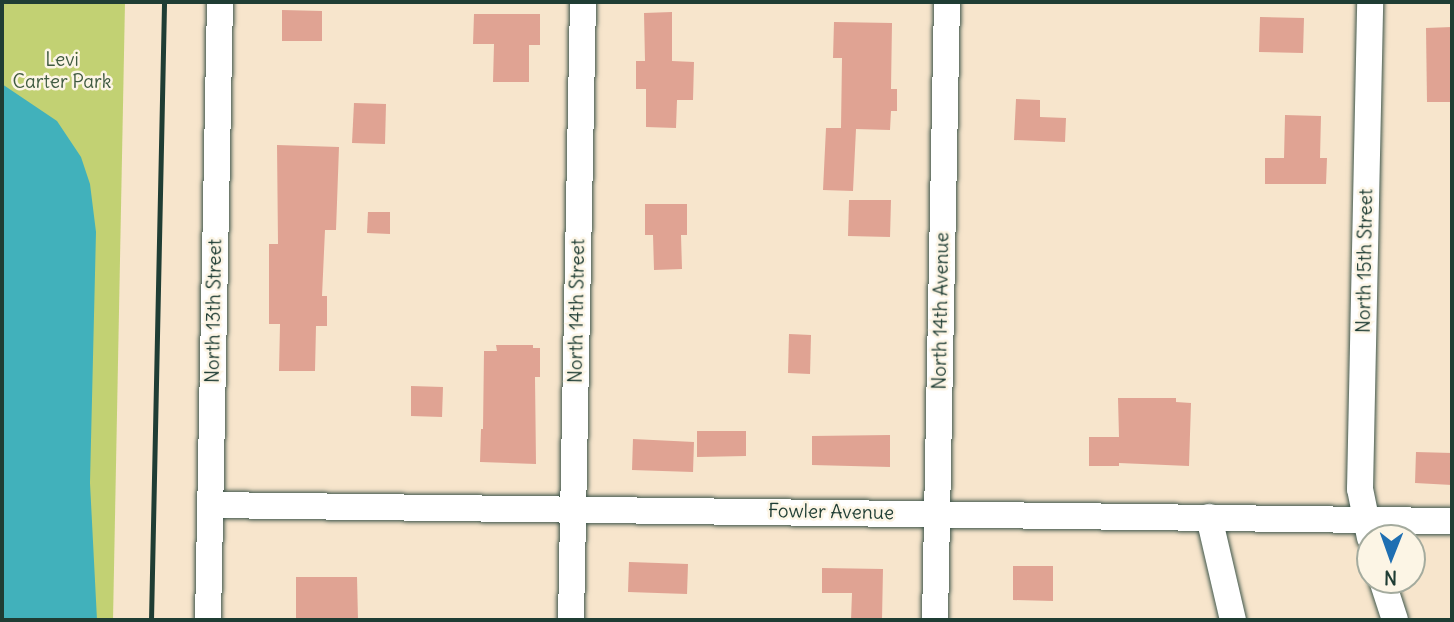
<!DOCTYPE html>
<style>
body{margin:0}
#map{position:relative;width:1454px;height:622px;overflow:hidden;background:#f7e5cc;font-family:Delius,sans-serif}
div>[style]{position:absolute}
.green>*{inset:0;background:#c2d173}
.water>*{inset:0;background:#41b1bb}
.building>*{inset:0;background:#e0a393}
.roads{filter:drop-shadow(0 0 2px #3f564b) drop-shadow(0 0 2px #3f564b)}
.street>*{height:26px;margin:-13px;padding:0 13px;transform-origin:13px;border-radius:13px;background:#fff}
.rail>*{height:5px;margin:-2.5px;padding:0 2.5px;transform-origin:2.5px;border-radius:2.5px;background:#1f3d34}
span{translate:-50% -50%;white-space:nowrap;text-align:center;line-height:1.15;-webkit-text-stroke:5px #fcf5e5;paint-order:stroke}
.park-label{font-size:19px;color:#405b41}
.street-label{font-size:19px;color:#1f3d34}
.frame{position:absolute;inset:0;border:4px solid #1f3d34;pointer-events:none}
.north{position:absolute;left:1356px;top:524px;width:70px;height:70px;box-sizing:border-box;background:#fcf5e5;border:2px solid #a4ab9e;border-radius:50%;rotate:181deg;font-size:19px;font-weight:700;line-height:28px;text-align:center;color:#1f3d34}
.north::after{content:'';display:block;margin:auto;width:24px;height:32px;background:#1f6fb2;clip-path:polygon(50% 0,100% 100%,50% 72%,0 100%)}
</style>
<div id="map">
<div class="green">
<div style="clip-path:polygon(2px 2px,125px 2px,113px 620px,2px 620px)"></div>
</div>
<div class="water">
<div style="clip-path:polygon(2px 84px,57px 121px,81px 157px,90px 184px,96px 232px,90px 483px,97px 620px,2px 620px)"></div>
</div>
<div class="building">
<div style="clip-path:polygon(282px 10px,322px 11px,322px 41px,282px 41px)"></div>
<div style="clip-path:polygon(672px 12px,672px 61px,694px 62px,693px 100px,677px 100px,676px 128px,646px 127px,646px 89px,636px 89px,636px 61px,645px 61px,644px 13px)"></div>
<div style="clip-path:polygon(474px 14px,540px 14px,540px 45px,529px 45px,529px 82px,493px 82px,494px 44px,473px 44px)"></div>
<div style="clip-path:polygon(1260px 17px,1304px 18px,1303px 53px,1259px 52px)"></div>
<div style="clip-path:polygon(834px 22px,892px 23px,891px 89px,897px 89px,897px 111px,891px 111px,890px 130px,856px 129px,853px 191px,823px 190px,826px 128px,841px 128px,842px 58px,833px 58px)"></div>
<div style="clip-path:polygon(1452px 27px,1452px 102px,1427px 102px,1426px 28px)"></div>
<div style="clip-path:polygon(1016px 99px,1040px 100px,1040px 117px,1066px 118px,1065px 142px,1014px 140px)"></div>
<div style="clip-path:polygon(354px 103px,386px 104px,385px 144px,352px 143px)"></div>
<div style="clip-path:polygon(1285px 115px,1321px 116px,1320px 158px,1327px 158px,1326px 184px,1265px 184px,1265px 158px,1284px 158px)"></div>
<div style="clip-path:polygon(277px 145px,339px 147px,336px 230px,325px 230px,322px 296px,327px 296px,327px 326px,316px 326px,315px 371px,279px 371px,280px 324px,269px 324px,269px 244px,278px 244px)"></div>
<div style="clip-path:polygon(849px 200px,891px 200px,890px 237px,848px 236px)"></div>
<div style="clip-path:polygon(645px 204px,687px 204px,687px 235px,681px 235px,682px 269px,654px 270px,653px 235px,645px 235px)"></div>
<div style="clip-path:polygon(368px 212px,390px 212px,390px 234px,367px 233px)"></div>
<div style="clip-path:polygon(789px 334px,811px 335px,810px 374px,788px 373px)"></div>
<div style="clip-path:polygon(496px 345px,533px 345px,533px 348px,540px 348px,540px 377px,535px 377px,536px 464px,480px 462px,481px 429px,483px 429px,484px 351px,497px 351px)"></div>
<div style="clip-path:polygon(411px 386px,443px 387px,442px 417px,411px 416px)"></div>
<div style="clip-path:polygon(1118px 398px,1176px 398px,1176px 402px,1191px 403px,1189px 466px,1119px 463px,1119px 466px,1089px 466px,1089px 437px,1119px 437px)"></div>
<div style="clip-path:polygon(697px 431px,746px 431px,746px 456px,697px 457px)"></div>
<div style="clip-path:polygon(890px 435px,890px 467px,812px 465px,812px 436px)"></div>
<div style="clip-path:polygon(633px 439px,694px 442px,693px 472px,632px 470px)"></div>
<div style="clip-path:polygon(1416px 452px,1452px 453px,1452px 485px,1415px 483px)"></div>
<div style="clip-path:polygon(629px 562px,688px 564px,687px 594px,628px 592px)"></div>
<div style="clip-path:polygon(1013px 566px,1053px 566px,1053px 601px,1013px 600px)"></div>
<div style="clip-path:polygon(822px 568px,883px 569px,882px 620px,851px 620px,852px 593px,822px 593px)"></div>
<div style="clip-path:polygon(296px 577px,357px 577px,358px 620px,296px 620px)"></div>
</div>
<div class="roads">
<div class="street">
<div style="left:210px;top:505px;width:1242px;rotate:0.74deg"></div>
<div style="left:1209px;top:517px;width:106px;rotate:76.9deg"></div>
<div style="left:1370px;top:538px;width:50px;rotate:-101.5deg"></div>
<div style="left:1360px;top:489px;width:487px;rotate:-88.8deg"></div>
<div style="left:1382px;top:580px;width:42px;rotate:72deg"></div>
<div style="left:208px;top:620px;width:618px;rotate:-88.89deg"></div>
<div style="left:571px;top:620px;width:618px;rotate:-88.89deg"></div>
<div style="left:935px;top:620px;width:618px;rotate:-88.89deg"></div>
</div>
</div>
<div class="rail">
<div style="left:151px;top:620px;width:618px;rotate:-88.79deg"></div>
</div>
<div class="park-label">
<span style="left:62px;top:71px">Levi<br>Carter Park</span>
</div>
<div class="street-label">
<span style="left:1365px;top:261px;rotate:-89deg">North 15th Street</span>
<span style="left:214px;top:311px;rotate:-89deg">North 13th Street</span>
<span style="left:577px;top:311px;rotate:-89deg">North 14th Street</span>
<span style="left:941px;top:311px;rotate:-89deg">North 14th Avenue</span>
<span style="left:831px;top:512px;rotate:1deg">Fowler Avenue</span>
</div>
<div class="frame"></div>
<div class="north">N</div>
</div>
